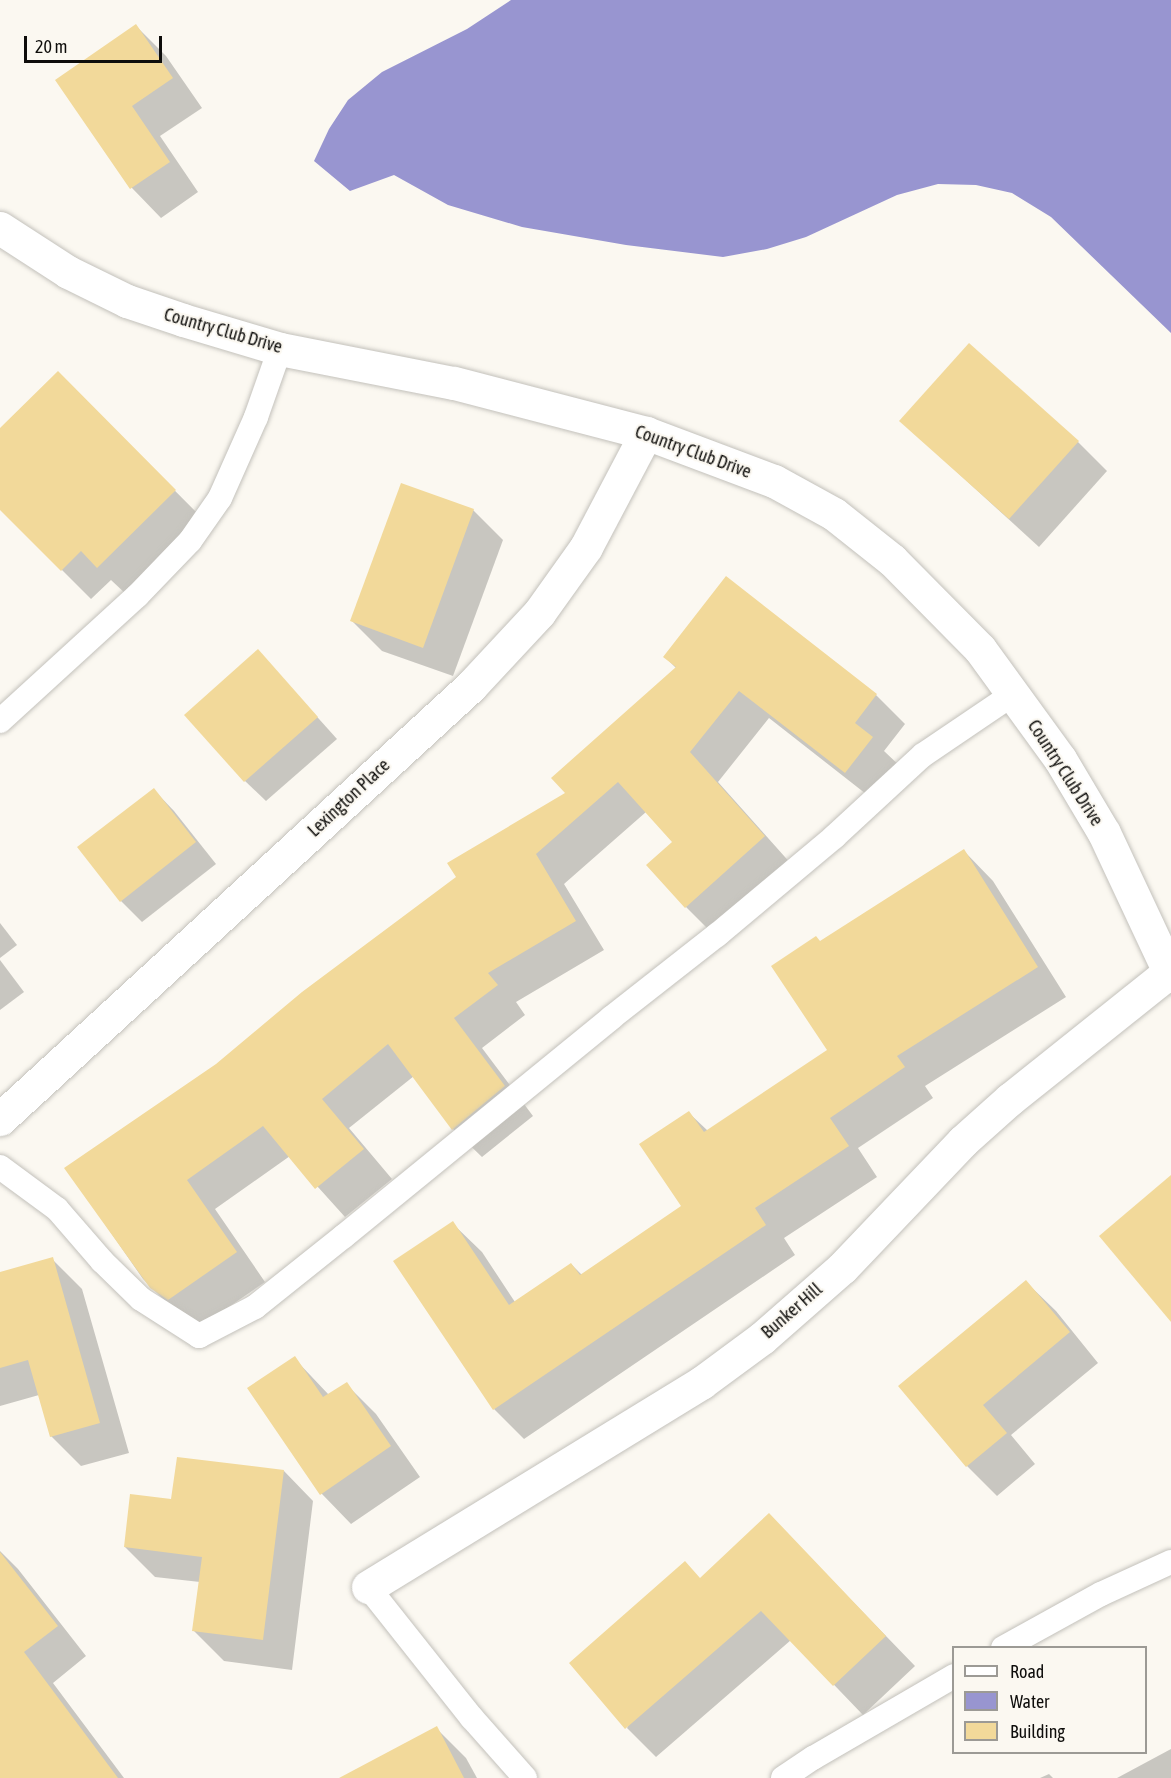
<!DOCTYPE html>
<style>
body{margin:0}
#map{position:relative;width:1171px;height:1778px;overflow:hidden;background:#fbf8f1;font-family:"Asap Condensed",sans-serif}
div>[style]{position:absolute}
.water>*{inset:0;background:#9895d0}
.shadow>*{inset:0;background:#0003}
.building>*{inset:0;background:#f2d99a}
.roads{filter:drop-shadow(0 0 2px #c3c1bb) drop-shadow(0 0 2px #c3c1bb)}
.service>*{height:24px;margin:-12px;padding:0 12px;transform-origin:12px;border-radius:12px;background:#fff}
.minor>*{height:33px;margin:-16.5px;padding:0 16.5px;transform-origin:16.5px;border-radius:16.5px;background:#fff}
span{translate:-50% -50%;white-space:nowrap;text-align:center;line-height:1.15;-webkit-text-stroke:4.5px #fbf8f1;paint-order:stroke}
.street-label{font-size:18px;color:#0e0d0b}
.legend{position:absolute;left:952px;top:1646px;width:195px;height:108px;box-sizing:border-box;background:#fbf8f1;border:2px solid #9c9a95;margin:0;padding:8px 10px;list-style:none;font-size:18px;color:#0e0d0b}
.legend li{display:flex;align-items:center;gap:12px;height:30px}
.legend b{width:30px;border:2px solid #9c9a95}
.scale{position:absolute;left:24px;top:36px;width:138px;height:27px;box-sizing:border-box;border:3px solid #0e0d0b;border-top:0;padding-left:8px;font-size:18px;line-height:21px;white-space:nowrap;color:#0e0d0b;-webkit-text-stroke:4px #fbf8f1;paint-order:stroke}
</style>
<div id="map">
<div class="water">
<div style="clip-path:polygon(511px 0,1171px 0,1171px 333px,1051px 217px,1012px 193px,976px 185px,938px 184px,897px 195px,806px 237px,767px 249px,723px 257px,626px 245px,522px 227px,448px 205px,394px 175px,350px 191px,314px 161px,329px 129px,348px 100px,382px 72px,467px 29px)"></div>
</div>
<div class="shadow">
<div style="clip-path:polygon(136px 26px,166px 56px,202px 108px,160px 136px,198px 192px,161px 218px,132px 188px,58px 80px)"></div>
<div style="clip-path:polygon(58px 373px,205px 521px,128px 596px,111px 580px,91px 599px,0 508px,0 431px)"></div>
<div style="clip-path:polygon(901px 421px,1078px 442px,1107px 471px,1039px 547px)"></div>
<div style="clip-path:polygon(473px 510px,503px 540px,453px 676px,382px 651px,352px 621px)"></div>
<div style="clip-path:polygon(258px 651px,337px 739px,266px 801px,245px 781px)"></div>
<div style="clip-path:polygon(665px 657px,876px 695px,905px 724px,884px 751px,901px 767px,875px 801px,769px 718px,718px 782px,793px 866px,715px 936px,686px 907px,674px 843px,646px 812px,564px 884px,604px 950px,516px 1002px,525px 1015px,482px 1048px,533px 1116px,482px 1157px,453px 1129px,414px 1076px,349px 1128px,392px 1179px,345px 1217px,290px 1156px,215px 1209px,265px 1282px,198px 1328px,172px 1308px,143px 1279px,66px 1168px,217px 1065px,567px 794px,677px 669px)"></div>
<div style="clip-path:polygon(154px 790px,174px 811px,216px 864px,142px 922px,121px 901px,79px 847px)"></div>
<div style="clip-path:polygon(964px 851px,993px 881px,1066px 997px,925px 1086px,933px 1098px,858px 1148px,877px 1177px,784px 1238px,795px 1255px,524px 1439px,494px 1409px,452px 1223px,482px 1252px,515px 1302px,571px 1264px,582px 1275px,683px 1206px,689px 1113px,708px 1131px,829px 1050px,820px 942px)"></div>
<div style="clip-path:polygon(0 923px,17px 945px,0 958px)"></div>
<div style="clip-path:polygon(0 960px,24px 992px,0 1010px)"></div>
<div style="clip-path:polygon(52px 1259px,82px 1289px,129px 1453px,81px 1466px,51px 1436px,39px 1395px,0 1406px,0 1274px)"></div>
<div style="clip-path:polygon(1026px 1282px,1056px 1311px,1098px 1363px,1011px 1435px,1035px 1464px,997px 1496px,967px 1466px,900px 1387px)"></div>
<div style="clip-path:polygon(294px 1358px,329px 1395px,346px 1384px,376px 1414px,420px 1477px,351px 1524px,322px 1494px,249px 1389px)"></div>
<div style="clip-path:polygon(284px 1471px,313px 1501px,292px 1670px,224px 1661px,194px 1631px,200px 1582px,155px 1577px,125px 1547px,173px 1501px)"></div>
<div style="clip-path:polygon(798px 1545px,915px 1666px,863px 1715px,791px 1640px,656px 1757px,627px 1728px,701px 1580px)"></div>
<div style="clip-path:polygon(0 1551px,18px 1569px,86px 1656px,53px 1683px,124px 1778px,0 1778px)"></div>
<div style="clip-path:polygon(436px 1728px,466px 1758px,477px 1778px,342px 1778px)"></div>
<div style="clip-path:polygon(1171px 1749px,1171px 1778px,1117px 1778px)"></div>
<div style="clip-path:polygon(1049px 1774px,1053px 1778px,1040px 1778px)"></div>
</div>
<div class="building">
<div style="clip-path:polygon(136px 24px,173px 78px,132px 106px,170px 162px,130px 189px,55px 80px)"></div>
<div style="clip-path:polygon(969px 343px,1079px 441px,1009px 519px,899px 421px)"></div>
<div style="clip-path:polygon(58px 371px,176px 490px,97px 568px,81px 551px,61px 571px,0 510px,0 428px)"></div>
<div style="clip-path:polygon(401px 483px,474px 509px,423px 648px,350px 621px)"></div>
<div style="clip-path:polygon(726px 576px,877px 694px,855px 723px,873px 737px,845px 773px,739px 691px,690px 752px,765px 836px,685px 908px,646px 865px,672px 842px,618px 782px,536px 854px,576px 921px,488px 973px,498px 985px,454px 1018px,505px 1086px,452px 1130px,388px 1044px,322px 1099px,364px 1149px,315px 1189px,263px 1126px,187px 1180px,237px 1252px,168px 1300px,150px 1288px,64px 1168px,216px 1064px,302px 992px,456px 877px,447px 863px,565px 793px,551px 778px,676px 667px,663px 657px)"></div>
<div style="clip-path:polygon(258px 649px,318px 717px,244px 782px,184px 715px)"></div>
<div style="clip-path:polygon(154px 788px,196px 842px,120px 902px,77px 847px)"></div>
<div style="clip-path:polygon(964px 849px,1038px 967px,897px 1056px,905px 1067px,830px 1118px,849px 1146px,755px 1208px,766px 1225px,493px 1410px,393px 1261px,453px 1221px,509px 1305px,571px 1263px,580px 1275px,681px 1206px,639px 1144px,689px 1111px,704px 1132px,827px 1050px,771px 966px,816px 936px,820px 941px)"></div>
<div style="clip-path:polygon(1171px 1175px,1171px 1322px,1099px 1236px)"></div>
<div style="clip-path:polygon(53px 1257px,100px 1423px,50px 1437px,28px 1360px,0 1368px,0 1272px)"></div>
<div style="clip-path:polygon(1026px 1280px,1070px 1332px,983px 1405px,1007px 1433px,966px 1467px,898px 1386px)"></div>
<div style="clip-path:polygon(295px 1356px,323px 1397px,347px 1382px,391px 1446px,320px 1495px,247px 1388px)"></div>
<div style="clip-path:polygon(177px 1457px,284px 1470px,263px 1640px,192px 1631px,202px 1557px,124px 1547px,130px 1494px,171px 1499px)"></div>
<div style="clip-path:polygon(769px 1513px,886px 1636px,833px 1686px,761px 1611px,625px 1729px,569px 1663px,685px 1561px,700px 1578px)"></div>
<div style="clip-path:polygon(0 1552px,58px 1626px,24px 1652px,118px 1778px,0 1778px)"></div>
<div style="clip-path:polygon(437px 1726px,464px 1778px,339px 1778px)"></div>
</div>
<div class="roads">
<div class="service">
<div style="left:0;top:721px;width:185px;rotate:-42.4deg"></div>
<div style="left:137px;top:596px;width:76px;rotate:-46.1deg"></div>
<div style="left:190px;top:541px;width:52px;rotate:-55.1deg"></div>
<div style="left:220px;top:498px;width:89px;rotate:-66deg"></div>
<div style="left:256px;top:417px;width:72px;rotate:-70.6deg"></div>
<div style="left:0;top:1167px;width:71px;rotate:36.4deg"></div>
<div style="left:57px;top:1209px;width:69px;rotate:49.1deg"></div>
<div style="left:102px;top:1261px;width:54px;rotate:44.3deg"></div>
<div style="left:141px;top:1299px;width:69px;rotate:32.5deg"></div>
<div style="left:199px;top:1336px;width:63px;rotate:-27.4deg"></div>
<div style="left:255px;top:1307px;width:114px;rotate:-38.6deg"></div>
<div style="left:344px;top:1236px;width:345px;rotate:-39.2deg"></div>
<div style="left:611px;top:1018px;width:135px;rotate:-38.1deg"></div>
<div style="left:717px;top:935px;width:153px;rotate:-39.9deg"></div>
<div style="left:834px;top:837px;width:121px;rotate:-42.7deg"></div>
<div style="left:923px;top:755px;width:109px;rotate:-34.1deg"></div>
<div style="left:368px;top:1587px;width:167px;rotate:51.6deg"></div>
<div style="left:472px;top:1718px;width:80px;rotate:48.5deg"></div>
<div style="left:1003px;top:1648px;width:112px;rotate:-28.9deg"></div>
<div style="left:1101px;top:1594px;width:77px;rotate:-24.6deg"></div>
<div style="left:783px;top:1778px;width:36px;rotate:-34deg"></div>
<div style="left:813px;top:1758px;width:163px;rotate:-30.2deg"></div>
</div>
<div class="minor">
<div style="left:0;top:228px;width:81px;rotate:32.9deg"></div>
<div style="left:68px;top:272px;width:66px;rotate:26.2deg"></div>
<div style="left:127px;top:301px;width:59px;rotate:18.7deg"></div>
<div style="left:183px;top:320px;width:101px;rotate:16.6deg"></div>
<div style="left:280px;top:349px;width:177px;rotate:11.1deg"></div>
<div style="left:454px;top:383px;width:198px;rotate:14.6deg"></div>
<div style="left:646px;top:433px;width:137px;rotate:20.6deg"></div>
<div style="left:774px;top:481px;width:68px;rotate:28.8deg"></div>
<div style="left:834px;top:514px;width:74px;rotate:38.4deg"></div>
<div style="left:892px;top:560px;width:125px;rotate:45.3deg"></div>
<div style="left:980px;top:649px;width:136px;rotate:54deg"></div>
<div style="left:1060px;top:759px;width:86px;rotate:59.3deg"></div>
<div style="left:1104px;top:833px;width:158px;rotate:64.9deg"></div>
<div style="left:0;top:1119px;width:640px;rotate:-42.59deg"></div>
<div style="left:471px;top:686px;width:100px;rotate:-47deg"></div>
<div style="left:539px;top:613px;width:81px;rotate:-54.5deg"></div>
<div style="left:586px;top:547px;width:129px;rotate:-62.2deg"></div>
<div style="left:368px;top:1587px;width:391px;rotate:-31.5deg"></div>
<div style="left:701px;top:1383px;width:76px;rotate:-36.4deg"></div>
<div style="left:762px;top:1338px;width:106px;rotate:-41.2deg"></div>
<div style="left:842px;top:1268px;width:175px;rotate:-46.4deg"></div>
<div style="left:963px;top:1141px;width:63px;rotate:-41.8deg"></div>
<div style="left:1010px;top:1099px;width:203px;rotate:-38.6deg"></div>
</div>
</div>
<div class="street-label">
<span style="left:223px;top:331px;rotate:16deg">Country Club Drive</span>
<span style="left:693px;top:452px;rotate:20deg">Country Club Drive</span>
<span style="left:1065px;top:773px;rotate:57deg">Country Club Drive</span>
<span style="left:349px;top:798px;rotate:-43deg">Lexington Place</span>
<span style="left:792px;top:1311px;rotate:-41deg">Bunker Hill</span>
</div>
<ul class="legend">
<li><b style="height:8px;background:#fff"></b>Road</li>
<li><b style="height:16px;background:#9895d0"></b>Water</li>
<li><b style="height:16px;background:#f2d99a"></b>Building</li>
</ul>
<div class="scale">20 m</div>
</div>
